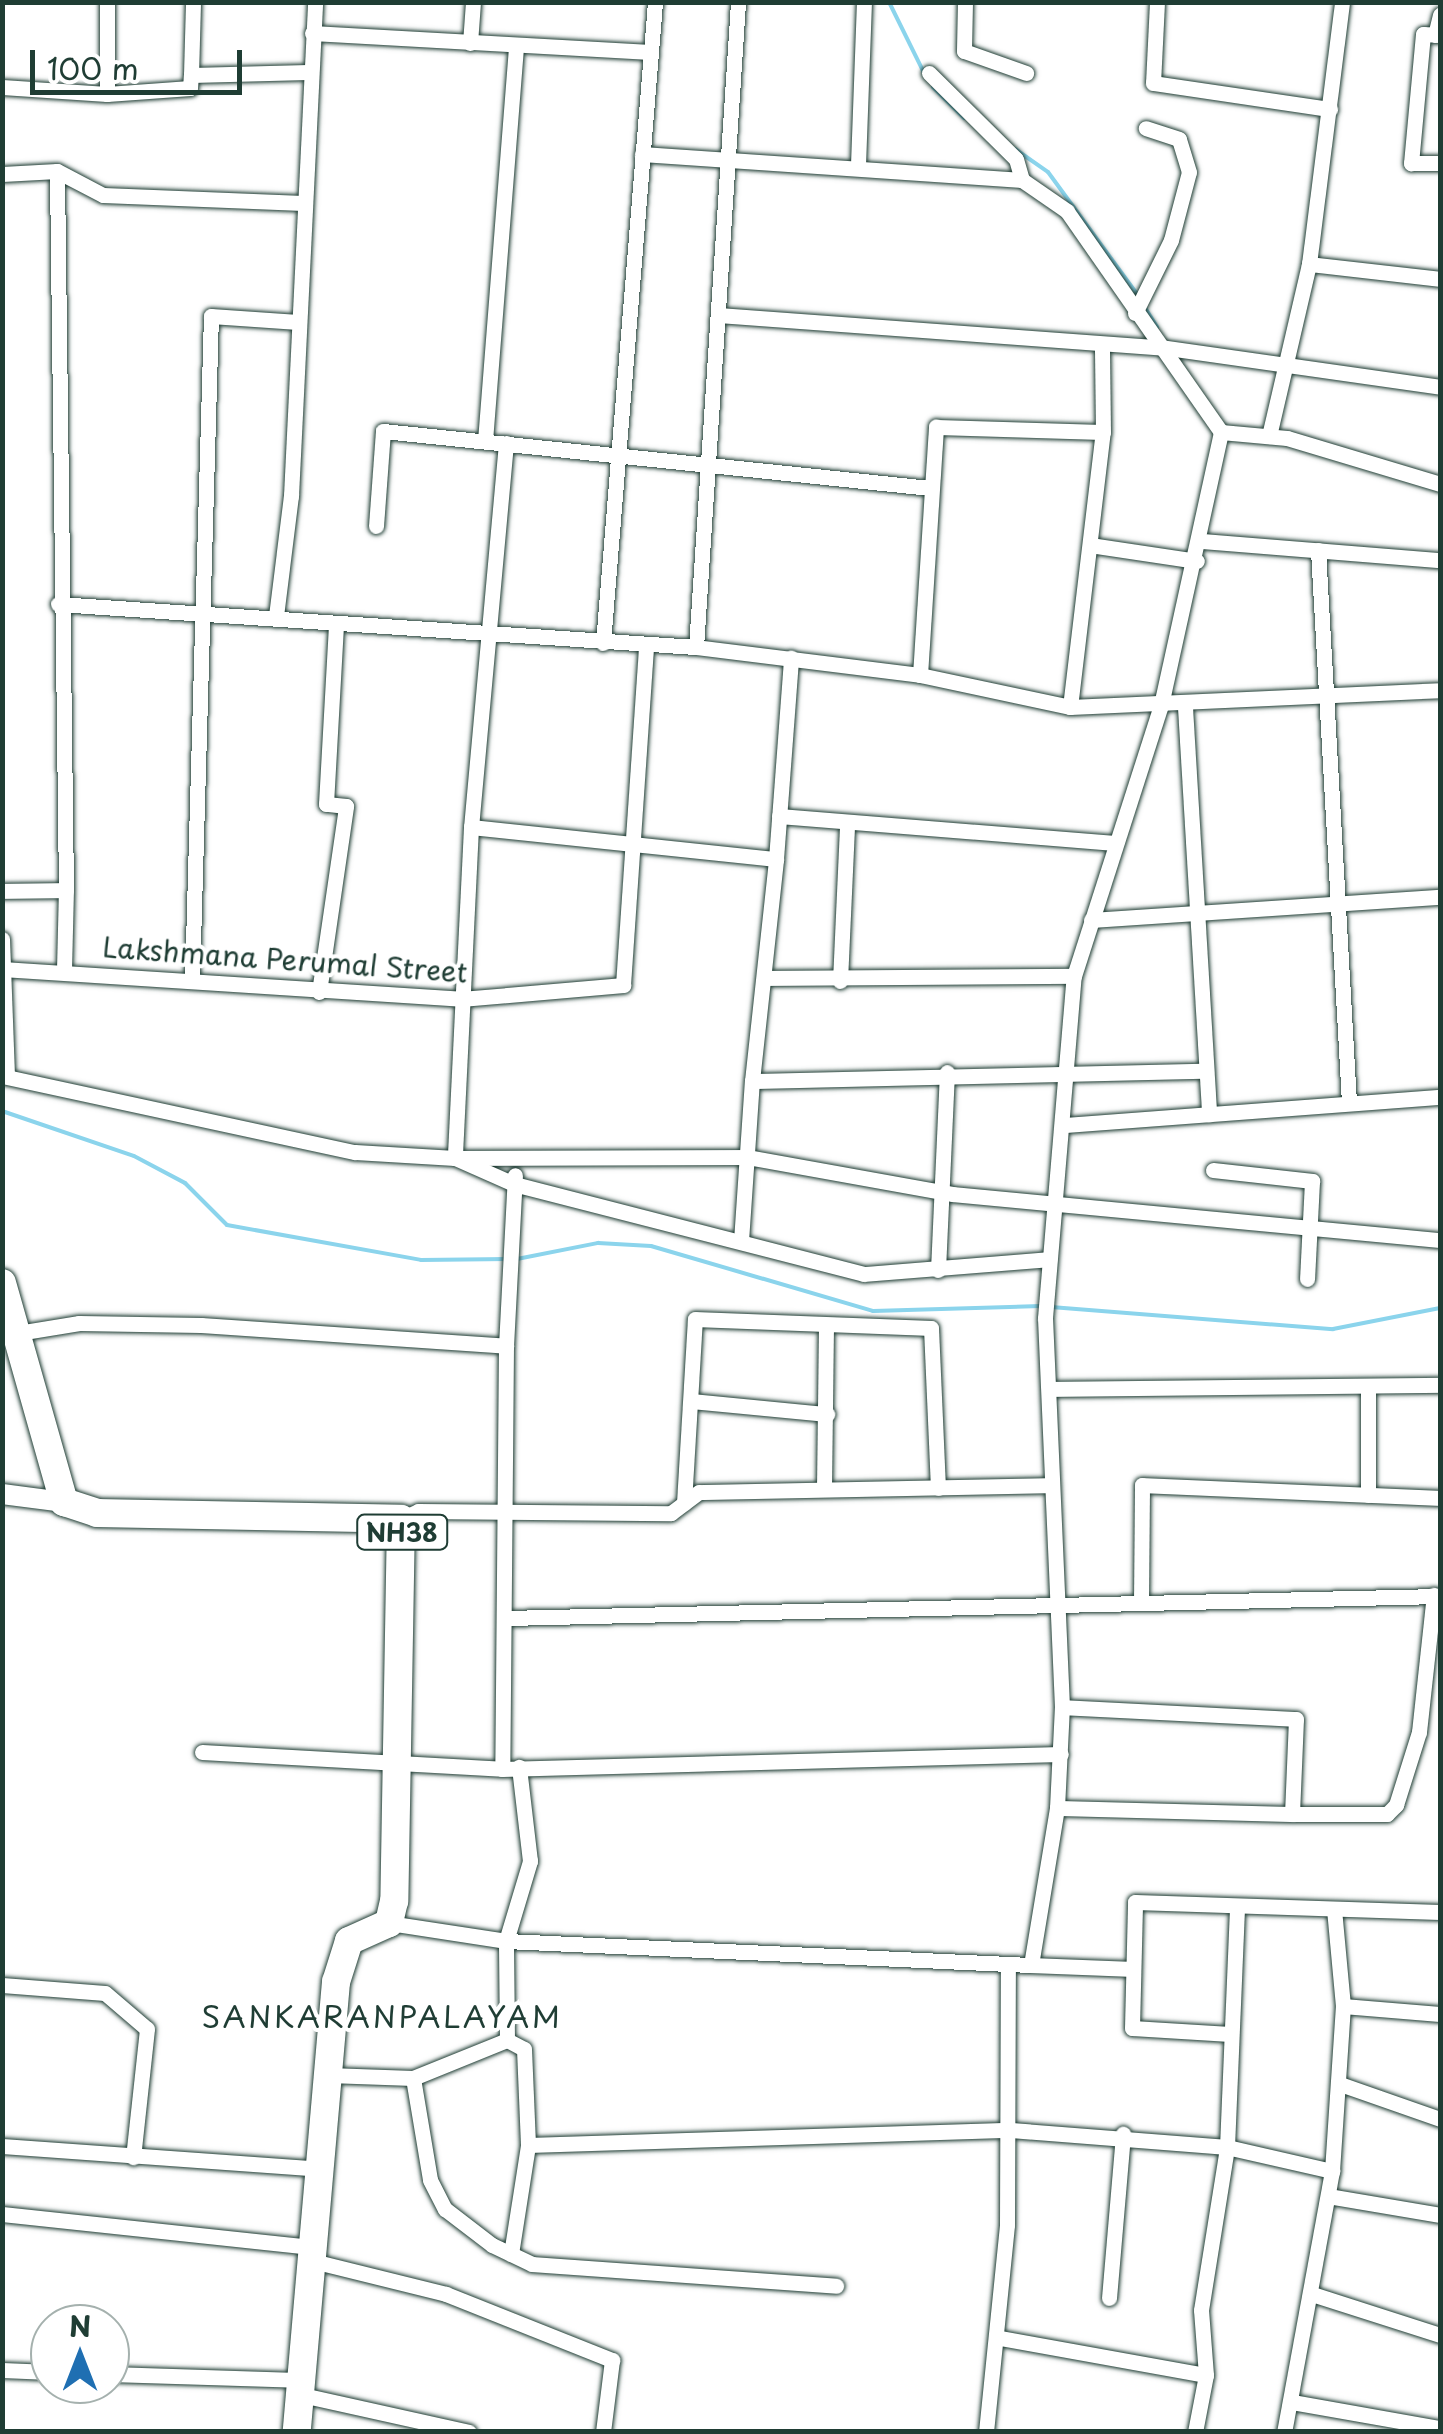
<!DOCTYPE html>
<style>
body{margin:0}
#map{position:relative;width:1443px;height:2434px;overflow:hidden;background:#fff;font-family:"Playpen Sans",sans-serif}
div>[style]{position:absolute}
.stream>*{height:4px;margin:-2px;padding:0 2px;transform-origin:2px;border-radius:2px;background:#8bd4ec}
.roads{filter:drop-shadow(0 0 2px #1f3d34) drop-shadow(0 0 2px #1f3d34)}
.street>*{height:15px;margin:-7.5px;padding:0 7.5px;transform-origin:7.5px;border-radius:7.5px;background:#fff}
.secondary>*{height:20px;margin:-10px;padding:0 10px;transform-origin:10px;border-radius:10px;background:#fff}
.highway>*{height:28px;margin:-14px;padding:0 14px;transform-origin:14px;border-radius:14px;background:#fff}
span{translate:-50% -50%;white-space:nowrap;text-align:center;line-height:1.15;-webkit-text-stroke:8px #fff;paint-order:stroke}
.shield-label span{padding:2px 8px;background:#fff;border:2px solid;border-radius:8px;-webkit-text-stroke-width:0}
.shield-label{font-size:25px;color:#1f3d34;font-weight:700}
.street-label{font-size:28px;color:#1f3d34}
.neighbourhood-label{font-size:30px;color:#1f3d34;letter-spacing:2.5px}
.frame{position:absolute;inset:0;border:5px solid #1f3d34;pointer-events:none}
.north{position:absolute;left:30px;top:2304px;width:100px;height:100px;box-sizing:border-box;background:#fff;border:2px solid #a5b1ae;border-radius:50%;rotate:0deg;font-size:28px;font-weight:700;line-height:40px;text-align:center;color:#1f3d34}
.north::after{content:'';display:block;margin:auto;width:35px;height:45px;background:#1f6fb2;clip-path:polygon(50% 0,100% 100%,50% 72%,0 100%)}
.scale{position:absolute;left:30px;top:50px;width:212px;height:45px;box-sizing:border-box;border:5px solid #1f3d34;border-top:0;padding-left:12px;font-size:30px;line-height:35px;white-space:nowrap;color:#1f3d34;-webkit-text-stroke:8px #fff;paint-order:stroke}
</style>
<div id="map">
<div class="stream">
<div style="left:889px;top:2px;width:81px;rotate:63.7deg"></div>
<div style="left:933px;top:87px;width:44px;rotate:45deg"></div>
<div style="left:1015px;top:149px;width:40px;rotate:34.9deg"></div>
<div style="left:1048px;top:172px;width:155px;rotate:53.9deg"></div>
<div style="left:1144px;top:306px;width:25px;rotate:58deg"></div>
<div style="left:2px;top:1111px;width:139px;rotate:18.8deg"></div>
<div style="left:134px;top:1156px;width:58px;rotate:27.9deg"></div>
<div style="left:185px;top:1183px;width:59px;rotate:45deg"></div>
<div style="left:227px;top:1225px;width:197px;rotate:10.2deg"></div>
<div style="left:421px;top:1260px;width:87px;rotate:-0.7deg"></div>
<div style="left:517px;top:1259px;width:83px;rotate:-11.2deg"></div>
<div style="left:598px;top:1243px;width:53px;rotate:3.2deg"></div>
<div style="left:651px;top:1246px;width:231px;rotate:16.3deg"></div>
<div style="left:873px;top:1311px;width:168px;rotate:-1.7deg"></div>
<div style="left:1051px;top:1307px;width:283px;rotate:4.5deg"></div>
<div style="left:1333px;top:1329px;width:109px;rotate:-11.1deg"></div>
</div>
<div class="roads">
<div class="street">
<div style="left:965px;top:2px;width:49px;rotate:91.2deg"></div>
<div style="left:964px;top:51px;width:66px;rotate:19.5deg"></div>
<div style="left:1157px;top:2px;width:81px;rotate:92.8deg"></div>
<div style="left:1153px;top:83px;width:179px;rotate:8.4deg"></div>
<div style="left:312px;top:33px;width:339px;rotate:3.2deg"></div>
<div style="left:1435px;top:35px;width:21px;rotate:-76deg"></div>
<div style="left:1440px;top:35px;width:17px;rotate:-177deg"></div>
<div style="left:1423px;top:34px;width:130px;rotate:95.3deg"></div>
<div style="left:1411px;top:163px;width:29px"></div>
<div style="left:470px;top:43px;width:41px;rotate:-85.8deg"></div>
<div style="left:929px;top:73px;width:122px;rotate:44.7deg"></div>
<div style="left:1016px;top:159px;width:22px;rotate:74deg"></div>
<div style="left:191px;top:75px;width:73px;rotate:-88.4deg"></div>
<div style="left:2px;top:87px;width:105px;rotate:3.8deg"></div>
<div style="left:107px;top:94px;width:83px;rotate:-4.1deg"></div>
<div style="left:190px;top:88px;width:13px;rotate:-86deg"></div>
<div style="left:191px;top:75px;width:117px;rotate:-1.5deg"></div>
<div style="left:107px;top:94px;width:92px;rotate:-90deg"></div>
<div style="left:858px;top:165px;width:163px;rotate:-87.9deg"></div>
<div style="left:2px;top:174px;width:55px;rotate:-3.1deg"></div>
<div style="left:57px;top:171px;width:52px;rotate:27.6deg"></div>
<div style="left:103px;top:195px;width:200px;rotate:2.3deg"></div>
<div style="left:1309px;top:264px;width:132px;rotate:6.5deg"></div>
<div style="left:1135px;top:313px;width:81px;rotate:-63.7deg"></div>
<div style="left:1171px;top:240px;width:70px;rotate:-75.2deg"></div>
<div style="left:1189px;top:172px;width:34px;rotate:-107deg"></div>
<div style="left:1179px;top:139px;width:35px;rotate:-162deg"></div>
<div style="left:719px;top:315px;width:442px;rotate:4.2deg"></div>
<div style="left:1160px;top:347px;width:283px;rotate:8.1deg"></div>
<div style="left:1221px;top:432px;width:66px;rotate:5.2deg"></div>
<div style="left:1287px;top:438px;width:160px;rotate:16.7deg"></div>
<div style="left:1269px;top:436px;width:177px;rotate:-76.9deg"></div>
<div style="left:1309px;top:264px;width:264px;rotate:-82.8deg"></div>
<div style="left:485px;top:441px;width:397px;rotate:-85.5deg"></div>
<div style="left:506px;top:443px;width:386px;rotate:95.2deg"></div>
<div style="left:471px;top:827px;width:331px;rotate:92.8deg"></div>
<div style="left:455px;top:1158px;width:292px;rotate:-0.2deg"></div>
<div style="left:747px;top:1157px;width:208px;rotate:10.2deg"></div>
<div style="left:952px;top:1194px;width:490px;rotate:5.4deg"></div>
<div style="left:376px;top:526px;width:95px;rotate:-85.8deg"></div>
<div style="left:383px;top:431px;width:550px;rotate:5.95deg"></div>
<div style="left:1202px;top:541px;width:239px;rotate:4.6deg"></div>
<div style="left:1090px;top:545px;width:108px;rotate:8.5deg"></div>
<div style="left:1318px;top:550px;width:554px;rotate:86.79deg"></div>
<div style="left:58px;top:604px;width:639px;rotate:3.86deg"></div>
<div style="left:696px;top:647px;width:226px;rotate:7.1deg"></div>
<div style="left:920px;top:675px;width:153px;rotate:12deg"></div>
<div style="left:1070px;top:707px;width:370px;rotate:-2.6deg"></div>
<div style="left:276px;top:616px;width:121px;rotate:-82.9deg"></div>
<div style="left:291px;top:496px;width:495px;rotate:-87.2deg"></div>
<div style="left:603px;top:643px;width:643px;rotate:-85.36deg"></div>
<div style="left:696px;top:647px;width:646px;rotate:-86.27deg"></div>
<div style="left:920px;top:675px;width:249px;rotate:-86.3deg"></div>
<div style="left:936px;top:427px;width:167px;rotate:1.7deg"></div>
<div style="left:1070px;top:707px;width:277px;rotate:-83.2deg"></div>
<div style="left:1103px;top:432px;width:88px;rotate:-90.7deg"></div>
<div style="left:1185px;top:707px;width:408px;rotate:86.6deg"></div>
<div style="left:779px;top:816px;width:337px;rotate:4.6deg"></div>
<div style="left:471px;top:827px;width:307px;rotate:6deg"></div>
<div style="left:776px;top:859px;width:202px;rotate:-85.7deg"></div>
<div style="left:2px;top:891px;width:64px;rotate:-0.9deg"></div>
<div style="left:66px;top:890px;width:719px;rotate:-90.72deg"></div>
<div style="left:1091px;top:920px;width:350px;rotate:-3.8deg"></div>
<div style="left:2px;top:939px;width:137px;rotate:87.9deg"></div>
<div style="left:2px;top:969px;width:460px;rotate:3.7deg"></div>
<div style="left:461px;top:999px;width:163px;rotate:-4.9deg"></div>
<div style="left:623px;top:985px;width:339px;rotate:-86.1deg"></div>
<div style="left:64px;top:970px;width:80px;rotate:-88.6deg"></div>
<div style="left:192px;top:978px;width:662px;rotate:-88.36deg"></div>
<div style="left:211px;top:316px;width:87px;rotate:3.9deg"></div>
<div style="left:766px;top:978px;width:308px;rotate:-0.4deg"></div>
<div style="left:840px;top:981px;width:157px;rotate:-87.4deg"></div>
<div style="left:319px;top:992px;width:188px;rotate:-81.7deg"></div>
<div style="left:346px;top:806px;width:20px;rotate:-174deg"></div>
<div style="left:326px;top:804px;width:181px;rotate:-86.8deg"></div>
<div style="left:2px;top:1076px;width:361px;rotate:12.2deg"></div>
<div style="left:355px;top:1152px;width:100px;rotate:3.4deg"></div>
<div style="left:455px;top:1158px;width:64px;rotate:23.8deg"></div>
<div style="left:514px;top:1184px;width:361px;rotate:14.4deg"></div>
<div style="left:864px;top:1274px;width:186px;rotate:-4.6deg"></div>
<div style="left:752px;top:1081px;width:223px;rotate:-83.8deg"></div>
<div style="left:1066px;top:1125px;width:375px;rotate:-4.3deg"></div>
<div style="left:1213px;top:1170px;width:100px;rotate:6.3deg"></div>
<div style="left:1312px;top:1181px;width:98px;rotate:92.9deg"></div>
<div style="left:741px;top:1241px;width:160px;rotate:-86.1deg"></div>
<div style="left:752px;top:1081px;width:454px;rotate:-1.3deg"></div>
<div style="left:938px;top:1270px;width:198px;rotate:-87.4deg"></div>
<div style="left:18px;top:1333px;width:62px;rotate:-9.3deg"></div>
<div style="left:79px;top:1323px;width:122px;rotate:0.9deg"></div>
<div style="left:201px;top:1325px;width:306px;rotate:3.9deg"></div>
<div style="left:506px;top:1346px;width:423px;rotate:90.5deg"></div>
<div style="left:506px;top:1346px;width:171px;rotate:-87deg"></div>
<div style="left:1368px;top:1387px;width:108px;rotate:90deg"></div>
<div style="left:1050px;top:1389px;width:390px;rotate:-0.6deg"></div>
<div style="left:691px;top:1401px;width:137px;rotate:5.5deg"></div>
<div style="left:824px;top:1489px;width:163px;rotate:-89.3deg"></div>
<div style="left:684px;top:1503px;width:184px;rotate:-86.6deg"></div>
<div style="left:695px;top:1319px;width:236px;rotate:2.2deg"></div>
<div style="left:931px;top:1328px;width:160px;rotate:87.5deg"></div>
<div style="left:401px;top:1519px;width:19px;rotate:-25deg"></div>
<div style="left:418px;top:1511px;width:253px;rotate:0.5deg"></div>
<div style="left:671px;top:1513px;width:35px;rotate:-37deg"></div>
<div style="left:699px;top:1492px;width:352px;rotate:-1.1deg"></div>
<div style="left:1141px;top:1602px;width:117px;rotate:-89.5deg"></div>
<div style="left:1142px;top:1485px;width:298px;rotate:2.5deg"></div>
<div style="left:506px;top:1618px;width:934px;rotate:-1.35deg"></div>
<div style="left:202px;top:1752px;width:300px;rotate:3.2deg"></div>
<div style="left:502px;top:1769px;width:559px;rotate:-1.54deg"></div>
<div style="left:1057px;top:1808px;width:235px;rotate:1.5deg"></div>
<div style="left:1292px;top:1814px;width:95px;rotate:-87.6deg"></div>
<div style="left:1296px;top:1719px;width:234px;rotate:-177.1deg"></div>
<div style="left:1292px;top:1814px;width:95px"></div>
<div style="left:1387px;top:1814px;width:13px;rotate:-45deg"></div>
<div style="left:1396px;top:1805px;width:77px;rotate:-72.5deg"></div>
<div style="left:1419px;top:1732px;width:138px;rotate:-83.8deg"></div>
<div style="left:389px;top:1923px;width:118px;rotate:8.7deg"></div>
<div style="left:506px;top:1941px;width:526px;rotate:2.62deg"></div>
<div style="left:1031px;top:1965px;width:159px;rotate:-80.6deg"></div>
<div style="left:1057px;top:1808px;width:101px;rotate:-87.2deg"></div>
<div style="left:1062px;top:1707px;width:389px;rotate:-92.5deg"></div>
<div style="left:1045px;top:1318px;width:343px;rotate:-85.2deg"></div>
<div style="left:1074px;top:976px;width:285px;rotate:-72.2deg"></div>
<div style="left:1161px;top:705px;width:280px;rotate:-77.6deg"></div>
<div style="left:1221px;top:432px;width:269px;rotate:-124.9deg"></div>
<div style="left:1067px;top:211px;width:55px;rotate:-145.4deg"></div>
<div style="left:1022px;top:180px;width:381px;rotate:-176.1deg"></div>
<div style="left:1031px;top:1965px;width:102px;rotate:2.2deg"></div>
<div style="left:2px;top:1985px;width:103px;rotate:4.4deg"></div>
<div style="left:105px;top:1993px;width:55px;rotate:40.6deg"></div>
<div style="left:147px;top:2029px;width:129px;rotate:96.2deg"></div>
<div style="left:1343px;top:2006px;width:97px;rotate:4.7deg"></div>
<div style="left:1230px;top:2034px;width:98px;rotate:-176.5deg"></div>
<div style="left:1132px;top:2028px;width:126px;rotate:-88.6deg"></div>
<div style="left:1135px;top:1902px;width:305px;rotate:1.9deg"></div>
<div style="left:507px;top:2040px;width:99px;rotate:-90.6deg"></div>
<div style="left:506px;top:1941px;width:84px;rotate:-73.3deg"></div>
<div style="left:530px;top:1861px;width:95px;rotate:-96.7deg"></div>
<div style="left:328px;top:2075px;width:85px;rotate:2deg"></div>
<div style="left:413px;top:2078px;width:101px;rotate:-22deg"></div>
<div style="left:507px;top:2040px;width:19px;rotate:28deg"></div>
<div style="left:524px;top:2049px;width:96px;rotate:87.6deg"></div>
<div style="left:528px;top:2145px;width:483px;rotate:-1.8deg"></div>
<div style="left:1011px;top:2130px;width:217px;rotate:4.5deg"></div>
<div style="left:1227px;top:2147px;width:108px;rotate:12.9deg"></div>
<div style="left:1332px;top:2171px;width:265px;rotate:100.4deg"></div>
<div style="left:413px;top:2078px;width:103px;rotate:80.5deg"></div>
<div style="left:430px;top:2180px;width:33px;rotate:63deg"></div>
<div style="left:445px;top:2209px;width:59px;rotate:37.5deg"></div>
<div style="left:492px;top:2245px;width:44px;rotate:25.4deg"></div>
<div style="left:532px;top:2264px;width:305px;rotate:4.1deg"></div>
<div style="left:1340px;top:2084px;width:106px;rotate:19.3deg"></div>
<div style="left:2px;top:2146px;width:322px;rotate:4.1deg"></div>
<div style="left:1332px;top:2171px;width:165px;rotate:-86.2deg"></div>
<div style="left:1343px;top:2006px;width:97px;rotate:-95.3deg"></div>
<div style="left:1328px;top:2196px;width:114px;rotate:9.6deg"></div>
<div style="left:2px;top:2214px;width:318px;rotate:6.1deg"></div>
<div style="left:511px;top:2254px;width:110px;rotate:-81.1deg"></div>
<div style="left:317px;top:2262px;width:133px;rotate:13.9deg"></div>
<div style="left:446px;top:2294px;width:179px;rotate:21.7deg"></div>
<div style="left:612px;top:2360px;width:73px;rotate:97.1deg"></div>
<div style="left:1312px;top:2294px;width:134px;rotate:17.8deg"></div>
<div style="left:1109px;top:2298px;width:165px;rotate:-85.1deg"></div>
<div style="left:1000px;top:2338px;width:209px;rotate:10.2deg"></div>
<div style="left:2px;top:2370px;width:48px;rotate:2.4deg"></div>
<div style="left:110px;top:2374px;width:195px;rotate:1.8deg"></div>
<div style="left:302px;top:2395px;width:171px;rotate:12.5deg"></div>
<div style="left:1292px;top:2402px;width:150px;rotate:10deg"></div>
<div style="left:986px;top:2432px;width:208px;rotate:-84.2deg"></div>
<div style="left:1007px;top:2225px;width:261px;rotate:-89.8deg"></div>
<div style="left:1195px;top:2432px;width:58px;rotate:-79.1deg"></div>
<div style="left:1206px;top:2375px;width:65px;rotate:-94.4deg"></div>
<div style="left:1201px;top:2310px;width:165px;rotate:-80.9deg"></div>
<div style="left:1227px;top:2147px;width:241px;rotate:-87.6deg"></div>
</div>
<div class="secondary">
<div style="left:2px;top:1494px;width:63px;rotate:7.4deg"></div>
</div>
<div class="highway">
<div style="left:2px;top:1283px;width:228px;rotate:74.2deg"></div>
<div style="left:64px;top:1502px;width:35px;rotate:18deg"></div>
<div style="left:97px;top:1513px;width:304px;rotate:1.1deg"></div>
<div style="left:401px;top:1519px;width:382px;rotate:91deg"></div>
<div style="left:394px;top:1901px;width:23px;rotate:103deg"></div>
<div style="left:389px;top:1923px;width:44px;rotate:155.8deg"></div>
<div style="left:349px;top:1941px;width:43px;rotate:107.6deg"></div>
<div style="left:336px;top:1982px;width:452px;rotate:95deg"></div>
</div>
</div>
<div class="shield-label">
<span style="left:402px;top:1532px">NH38</span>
</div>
<div class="street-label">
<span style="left:285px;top:959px;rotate:4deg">Lakshmana Perumal Street</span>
</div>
<div class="neighbourhood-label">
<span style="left:382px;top:2016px">SANKARANPALAYAM</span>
</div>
<div class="frame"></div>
<div class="north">N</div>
<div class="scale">100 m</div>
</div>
